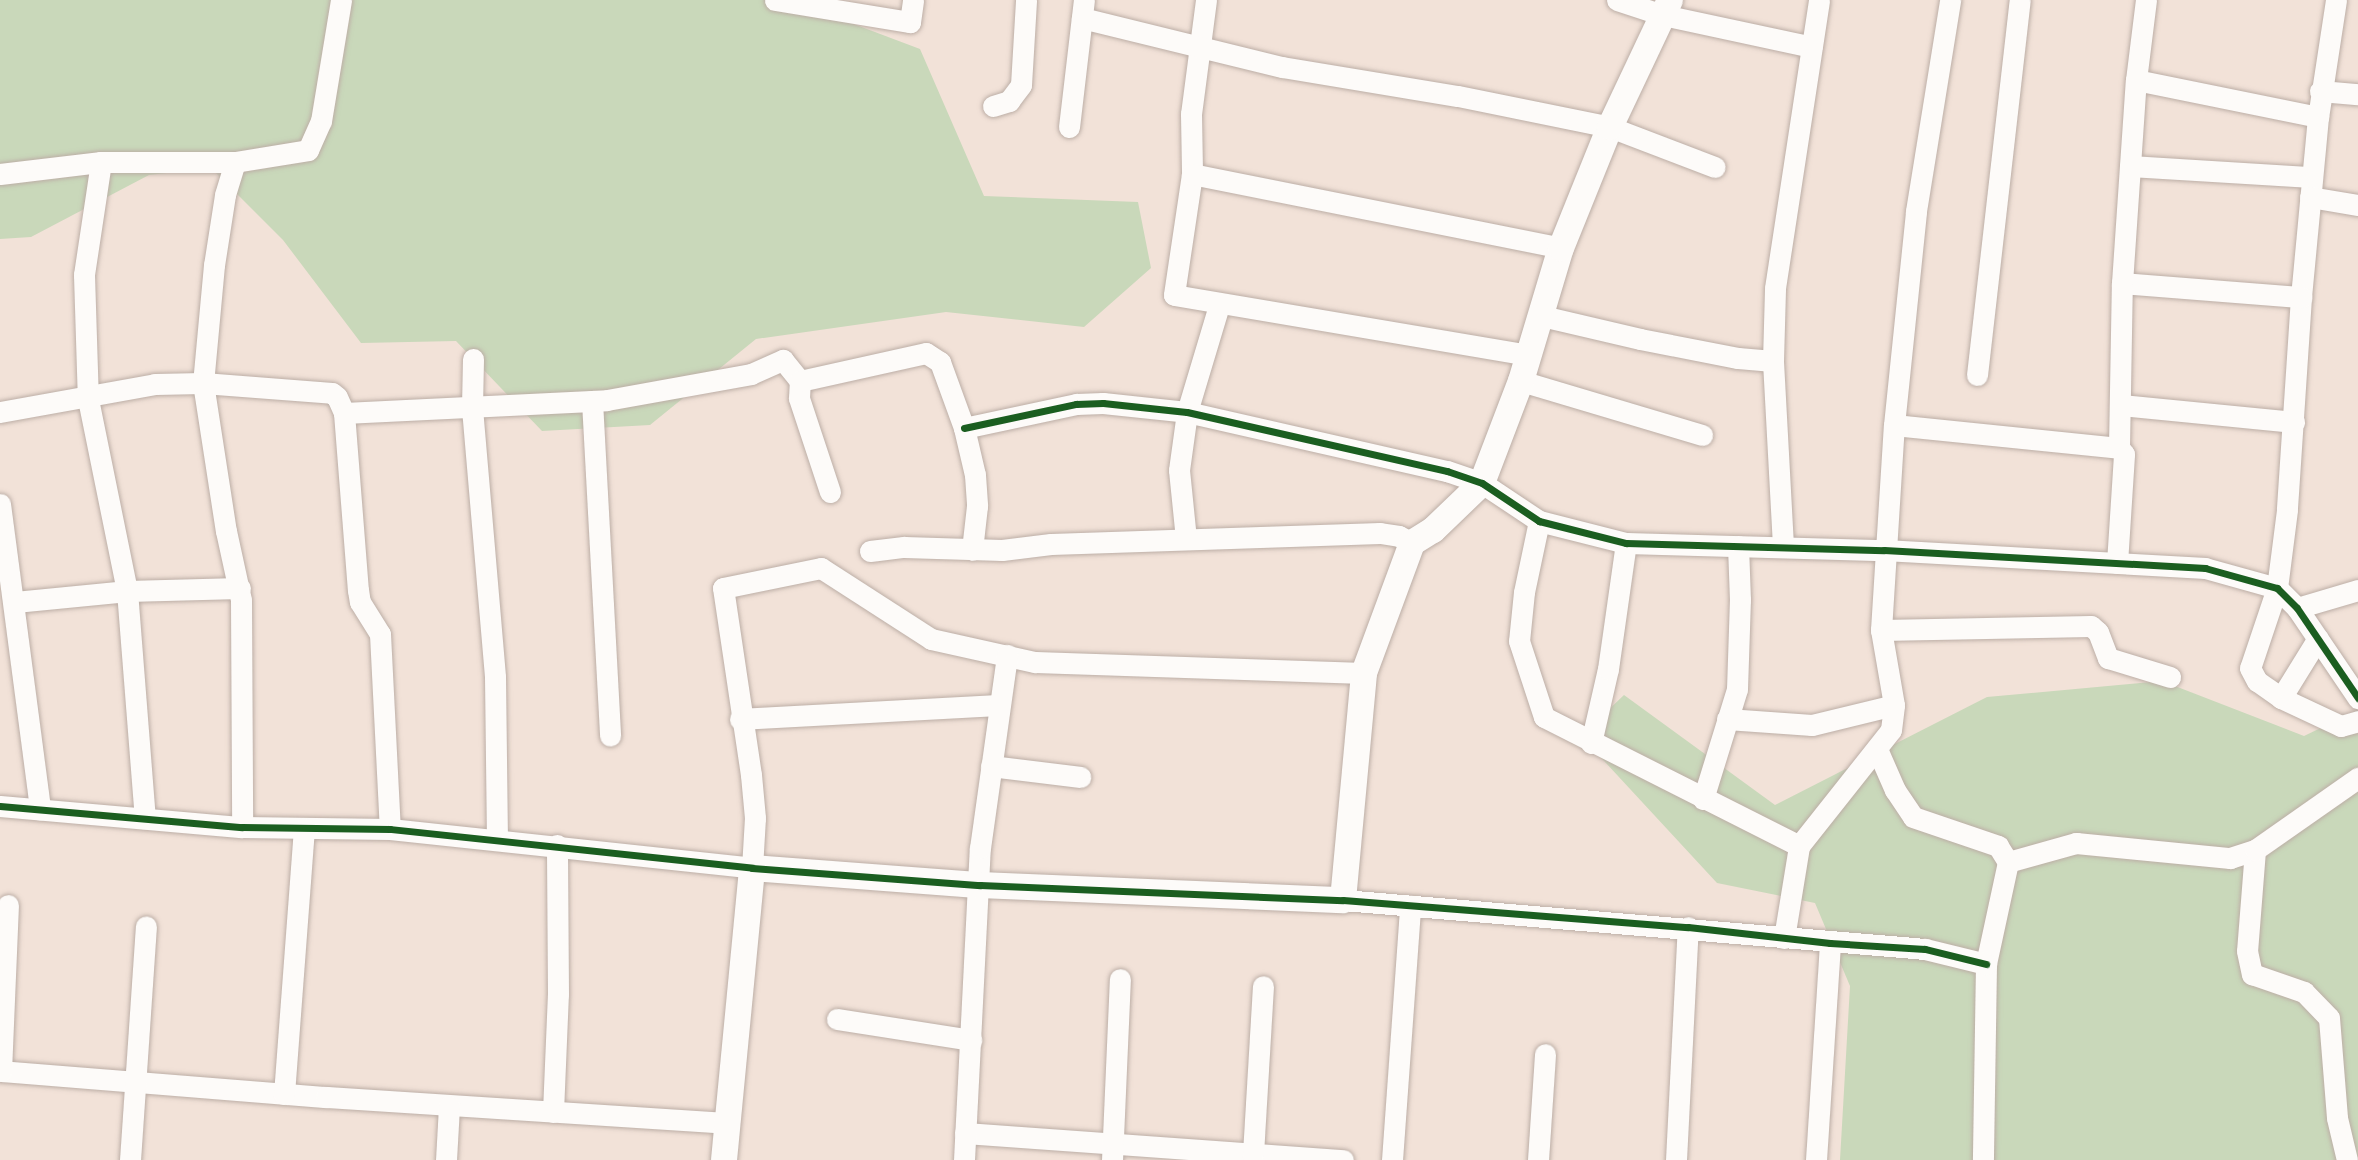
<!DOCTYPE html>
<style>
body{margin:0}
#map{position:relative;width:2358px;height:1160px;overflow:hidden;background:#f2e2d8;font-family:"Noto Serif",serif}
div>[style]{position:absolute}
.green>*{inset:0;background:#c9d8ba}
.roads{filter:drop-shadow(0 0 2px #bcaea6) drop-shadow(0 0 2px #bcaea6)}
.minor>*{height:21px;margin:-10.5px;padding:0 10.5px;transform-origin:10.5px;border-radius:10.5px;background:#fdfbf9}
.tertiary>*{height:26px;margin:-13px;padding:0 13px;transform-origin:13px;border-radius:13px;background:#fdfbf9}
.cycleway>*{height:7px;margin:-3.5px;padding:0 3.5px;transform-origin:3.5px;border-radius:3.5px;background:#1b5e20}
span{translate:-50% -50%;white-space:nowrap;text-align:center;line-height:1.15;-webkit-text-stroke:5px #fff;paint-order:stroke}
</style>
<div id="map">
<div class="green">
<div style="clip-path:polygon(0 0,790px 0,920px 49px,984px 196px,1138px 202px,1151px 268px,1084px 327px,946px 312px,756px 339px,650px 425px,542px 431px,456px 341px,361px 343px,283px 240px,211px 168px,149px 175px,31px 237px,0 239px)"></div>
<div style="clip-path:polygon(2162px 681px,2304px 736px,2358px 710px,2358px 1160px,1840px 1160px,1850px 986px,1815px 903px,1717px 883px,1581px 736px,1624px 695px,1775px 805px,1987px 697px)"></div>
</div>
<div class="roads">
<div class="minor">
<div style="left:775px;top:0;width:137px;rotate:9.3deg"></div>
<div style="left:910px;top:22px;width:22px;rotate:-82deg"></div>
<div style="left:1206px;top:0;width:115px;rotate:97.5deg"></div>
<div style="left:1191px;top:114px;width:60px;rotate:89deg"></div>
<div style="left:1192px;top:174px;width:122px;rotate:98.5deg"></div>
<div style="left:1174px;top:295px;width:359px;rotate:9.6deg"></div>
<div style="left:1617px;top:0;width:48px;rotate:18.1deg"></div>
<div style="left:1663px;top:15px;width:152px;rotate:12.1deg"></div>
<div style="left:2336px;top:0;width:118px;rotate:98.7deg"></div>
<div style="left:2318px;top:117px;width:181px;rotate:95.4deg"></div>
<div style="left:2301px;top:297px;width:213px;rotate:93.8deg"></div>
<div style="left:2287px;top:510px;width:79px;rotate:97.3deg"></div>
<div style="left:2277px;top:588px;width:84px;rotate:108.6deg"></div>
<div style="left:2250px;top:668px;width:15px;rotate:62deg"></div>
<div style="left:2257px;top:681px;width:29px;rotate:35deg"></div>
<div style="left:2281px;top:698px;width:66px;rotate:25deg"></div>
<div style="left:2341px;top:726px;width:18px;rotate:-16deg"></div>
<div style="left:1082px;top:18px;width:206px;rotate:13.8deg"></div>
<div style="left:1282px;top:67px;width:178px;rotate:9.4deg"></div>
<div style="left:1458px;top:96px;width:155px;rotate:11.5deg"></div>
<div style="left:1610px;top:127px;width:112px;rotate:20.9deg"></div>
<div style="left:2136px;top:80px;width:186px;rotate:11.5deg"></div>
<div style="left:2320px;top:91px;width:38px;rotate:5deg"></div>
<div style="left:993px;top:106px;width:17px;rotate:-17deg"></div>
<div style="left:1009px;top:101px;width:20px;rotate:-53deg"></div>
<div style="left:1021px;top:85px;width:85px;rotate:-86.6deg"></div>
<div style="left:1069px;top:127px;width:128px;rotate:-83.3deg"></div>
<div style="left:101px;top:162px;width:114px;rotate:98.6deg"></div>
<div style="left:84px;top:275px;width:124px;rotate:88.2deg"></div>
<div style="left:88px;top:399px;width:196px;rotate:78.5deg"></div>
<div style="left:127px;top:591px;width:228px;rotate:85.5deg"></div>
<div style="left:235px;top:162px;width:34px;rotate:107deg"></div>
<div style="left:225px;top:195px;width:71px;rotate:98.9deg"></div>
<div style="left:214px;top:265px;width:119px;rotate:95.3deg"></div>
<div style="left:203px;top:383px;width:150px;rotate:81.2deg"></div>
<div style="left:226px;top:531px;width:71px;rotate:77.7deg"></div>
<div style="left:241px;top:600px;width:227px;rotate:89.7deg"></div>
<div style="left:2130px;top:166px;width:182px;rotate:3.5deg"></div>
<div style="left:0;top:174px;width:102px;rotate:-6.8deg"></div>
<div style="left:101px;top:162px;width:134px"></div>
<div style="left:235px;top:162px;width:74px;rotate:-9.3deg"></div>
<div style="left:308px;top:150px;width:32px;rotate:-66deg"></div>
<div style="left:321px;top:121px;width:123px;rotate:-80.6deg"></div>
<div style="left:1192px;top:174px;width:376px;rotate:11.3deg"></div>
<div style="left:2310px;top:197px;width:49px;rotate:9.5deg"></div>
<div style="left:2122px;top:283px;width:180px;rotate:4.5deg"></div>
<div style="left:1542px;top:316px;width:101px;rotate:13.2deg"></div>
<div style="left:1640px;top:339px;width:100px;rotate:11deg"></div>
<div style="left:1738px;top:358px;width:35px;rotate:5deg"></div>
<div style="left:473px;top:359px;width:49px;rotate:91.2deg"></div>
<div style="left:472px;top:408px;width:270px;rotate:85.1deg"></div>
<div style="left:495px;top:677px;width:163px;rotate:89.3deg"></div>
<div style="left:1977px;top:375px;width:377px;rotate:-83.5deg"></div>
<div style="left:1521px;top:381px;width:189px;rotate:16.6deg"></div>
<div style="left:592px;top:401px;width:335px;rotate:86.9deg"></div>
<div style="left:2121px;top:405px;width:174px;rotate:5.6deg"></div>
<div style="left:0;top:412px;width:158px;rotate:-10.2deg"></div>
<div style="left:155px;top:384px;width:48px;rotate:-1.2deg"></div>
<div style="left:203px;top:383px;width:129px;rotate:4.4deg"></div>
<div style="left:332px;top:393px;width:6px;rotate:39deg"></div>
<div style="left:337px;top:397px;width:17px;rotate:66deg"></div>
<div style="left:344px;top:413px;width:178px;rotate:85.5deg"></div>
<div style="left:358px;top:590px;width:12px;rotate:81deg"></div>
<div style="left:360px;top:602px;width:38px;rotate:58deg"></div>
<div style="left:380px;top:634px;width:195px;rotate:87.1deg"></div>
<div style="left:344px;top:413px;width:263px;rotate:-2.8deg"></div>
<div style="left:607px;top:400px;width:146px;rotate:-10.2deg"></div>
<div style="left:751px;top:374px;width:35px;rotate:-24deg"></div>
<div style="left:783px;top:360px;width:27px;rotate:51deg"></div>
<div style="left:1894px;top:425px;width:226px;rotate:5.8deg"></div>
<div style="left:964px;top:428px;width:115px;rotate:-12.1deg"></div>
<div style="left:1076px;top:404px;width:27px;rotate:-2deg"></div>
<div style="left:1103px;top:403px;width:84px;rotate:6.1deg"></div>
<div style="left:1187px;top:412px;width:267px;rotate:12.8deg"></div>
<div style="left:1447px;top:471px;width:37px;rotate:19deg"></div>
<div style="left:1482px;top:483px;width:69px;rotate:33.7deg"></div>
<div style="left:1539px;top:521px;width:90px;rotate:14.2deg"></div>
<div style="left:1626px;top:543px;width:258px;rotate:1.6deg"></div>
<div style="left:1884px;top:550px;width:322px;rotate:3.2deg"></div>
<div style="left:2205px;top:568px;width:75px;rotate:15.5deg"></div>
<div style="left:2277px;top:588px;width:28px;rotate:45deg"></div>
<div style="left:2297px;top:608px;width:109px;rotate:55.9deg"></div>
<div style="left:830px;top:492px;width:99px;rotate:-108.3deg"></div>
<div style="left:799px;top:398px;width:17px;rotate:-87deg"></div>
<div style="left:800px;top:381px;width:129px;rotate:-12.5deg"></div>
<div style="left:926px;top:353px;width:17px;rotate:33deg"></div>
<div style="left:940px;top:362px;width:70px;rotate:70deg"></div>
<div style="left:964px;top:428px;width:48px;rotate:76.8deg"></div>
<div style="left:975px;top:475px;width:31px;rotate:86deg"></div>
<div style="left:977px;top:506px;width:44px;rotate:96.5deg"></div>
<div style="left:0;top:504px;width:308px;rotate:82.5deg"></div>
<div style="left:1539px;top:521px;width:73px;rotate:101.9deg"></div>
<div style="left:1524px;top:592px;width:49px;rotate:95.8deg"></div>
<div style="left:1519px;top:641px;width:80px;rotate:71.8deg"></div>
<div style="left:1544px;top:717px;width:286px;rotate:26.8deg"></div>
<div style="left:1186px;top:539px;width:69px;rotate:-95.8deg"></div>
<div style="left:1179px;top:470px;width:59px;rotate:-82.1deg"></div>
<div style="left:1187px;top:412px;width:112px;rotate:-73.3deg"></div>
<div style="left:1783px;top:546px;width:185px;rotate:-93.1deg"></div>
<div style="left:1773px;top:361px;width:73px;rotate:-88.4deg"></div>
<div style="left:1775px;top:288px;width:291px;rotate:-81.3deg"></div>
<div style="left:870px;top:551px;width:34px;rotate:-7deg"></div>
<div style="left:904px;top:547px;width:98px;rotate:1.8deg"></div>
<div style="left:1002px;top:550px;width:49px;rotate:-7deg"></div>
<div style="left:1051px;top:544px;width:329px;rotate:-1.9deg"></div>
<div style="left:1380px;top:533px;width:19px;rotate:9deg"></div>
<div style="left:1399px;top:536px;width:15px;rotate:28deg"></div>
<div style="left:2117px;top:563px;width:109px;rotate:-86.3deg"></div>
<div style="left:2124px;top:454px;width:8px;rotate:-130deg"></div>
<div style="left:2119px;top:448px;width:165px;rotate:-89deg"></div>
<div style="left:2122px;top:283px;width:203px;rotate:-86.1deg"></div>
<div style="left:2136px;top:80px;width:81px;rotate:-82.9deg"></div>
<div style="left:15px;top:602px;width:113px;rotate:-5.6deg"></div>
<div style="left:127px;top:591px;width:113px;rotate:-1.5deg"></div>
<div style="left:2297px;top:608px;width:64px;rotate:-16.4deg"></div>
<div style="left:1881px;top:630px;width:210px;rotate:-1.1deg"></div>
<div style="left:2091px;top:626px;width:9px;rotate:41deg"></div>
<div style="left:2098px;top:632px;width:28px;rotate:69deg"></div>
<div style="left:2108px;top:658px;width:65px;rotate:17deg"></div>
<div style="left:2281px;top:698px;width:70px;rotate:-58.3deg"></div>
<div style="left:740px;top:719px;width:257px;rotate:-3.1deg"></div>
<div style="left:1727px;top:719px;width:85px;rotate:4deg"></div>
<div style="left:1812px;top:725px;width:84px;rotate:-13.7deg"></div>
<div style="left:1591px;top:743px;width:76px;rotate:-77.1deg"></div>
<div style="left:1608px;top:669px;width:127px;rotate:-81.9deg"></div>
<div style="left:1877px;top:749px;width:45px;rotate:66.3deg"></div>
<div style="left:1895px;top:790px;width:32px;rotate:56deg"></div>
<div style="left:1913px;top:817px;width:90px;rotate:18.8deg"></div>
<div style="left:1998px;top:846px;width:19px;rotate:58deg"></div>
<div style="left:2008px;top:862px;width:104px;rotate:102.2deg"></div>
<div style="left:1986px;top:964px;width:196px;rotate:90.9deg"></div>
<div style="left:991px;top:766px;width:90px;rotate:7deg"></div>
<div style="left:1703px;top:799px;width:115px;rotate:-72.8deg"></div>
<div style="left:1737px;top:689px;width:89px;rotate:-88.1deg"></div>
<div style="left:1740px;top:600px;width:54px;rotate:-92.1deg"></div>
<div style="left:0;top:806px;width:243px;rotate:5deg"></div>
<div style="left:242px;top:827px;width:148px;rotate:0.8deg"></div>
<div style="left:390px;top:829px;width:364px;rotate:6.1deg"></div>
<div style="left:752px;top:868px;width:50px;rotate:-86.6deg"></div>
<div style="left:755px;top:818px;width:43px;rotate:-95.3deg"></div>
<div style="left:751px;top:775px;width:189px;rotate:-98.5deg"></div>
<div style="left:723px;top:588px;width:100px;rotate:-11.5deg"></div>
<div style="left:821px;top:568px;width:131px;rotate:32.8deg"></div>
<div style="left:931px;top:639px;width:107px;rotate:12.5deg"></div>
<div style="left:1035px;top:662px;width:329px;rotate:1.9deg"></div>
<div style="left:2255px;top:850px;width:101px;rotate:94.5deg"></div>
<div style="left:2247px;top:951px;width:24px;rotate:78deg"></div>
<div style="left:2252px;top:974px;width:55px;rotate:19.1deg"></div>
<div style="left:2304px;top:992px;width:36px;rotate:46deg"></div>
<div style="left:2329px;top:1018px;width:100px;rotate:85.4deg"></div>
<div style="left:2337px;top:1118px;width:43px;rotate:76.6deg"></div>
<div style="left:2008px;top:862px;width:71px;rotate:-15.6deg"></div>
<div style="left:2076px;top:843px;width:155px;rotate:5.6deg"></div>
<div style="left:2230px;top:858px;width:26px;rotate:-18deg"></div>
<div style="left:2255px;top:850px;width:126px;rotate:-35deg"></div>
<div style="left:1343px;top:900px;width:584px;rotate:4.81deg"></div>
<div style="left:1925px;top:949px;width:63px;rotate:13.8deg"></div>
<div style="left:1784px;top:938px;width:93px;rotate:-80.7deg"></div>
<div style="left:1799px;top:846px;width:148px;rotate:-51.6deg"></div>
<div style="left:1891px;top:730px;width:25px;rotate:-83deg"></div>
<div style="left:1894px;top:705px;width:76px;rotate:-99.8deg"></div>
<div style="left:1881px;top:630px;width:205px;rotate:-86.4deg"></div>
<div style="left:1894px;top:425px;width:215px;rotate:-84.1deg"></div>
<div style="left:1916px;top:211px;width:214px;rotate:-80.8deg"></div>
<div style="left:837px;top:1019px;width:136px;rotate:8.9deg"></div>
<div style="left:0;top:1071px;width:327px;rotate:4.6deg"></div>
<div style="left:326px;top:1097px;width:402px;rotate:3.7deg"></div>
<div style="left:1px;top:1071px;width:166px;rotate:-87.6deg"></div>
<div style="left:284px;top:1094px;width:266px;rotate:-85.7deg"></div>
<div style="left:553px;top:1112px;width:118px;rotate:-87.6deg"></div>
<div style="left:558px;top:994px;width:149px;rotate:-90.4deg"></div>
<div style="left:965px;top:1133px;width:379px;rotate:4.1deg"></div>
<div style="left:1253px;top:1154px;width:168px;rotate:-86.6deg"></div>
<div style="left:130px;top:1160px;width:234px;rotate:-86.1deg"></div>
<div style="left:446px;top:1160px;width:54px;rotate:-86.8deg"></div>
<div style="left:964px;top:1160px;width:312px;rotate:-87.1deg"></div>
<div style="left:980px;top:848px;width:195px;rotate:-82deg"></div>
<div style="left:1112px;top:1160px;width:181px;rotate:-87.5deg"></div>
<div style="left:1392px;top:1160px;width:255px;rotate:-85.9deg"></div>
<div style="left:1538px;top:1160px;width:106px;rotate:-86.2deg"></div>
<div style="left:1676px;top:1160px;width:233px;rotate:-87.1deg"></div>
<div style="left:1816px;top:1160px;width:217px;rotate:-86.3deg"></div>
</div>
<div class="tertiary">
<div style="left:724px;top:1160px;width:293px;rotate:-84.5deg"></div>
<div style="left:752px;top:868px;width:229px;rotate:4.3deg"></div>
<div style="left:980px;top:885px;width:363px;rotate:2.4deg"></div>
<div style="left:1343px;top:900px;width:228px;rotate:-84.7deg"></div>
<div style="left:1364px;top:673px;width:139px;rotate:-69.7deg"></div>
<div style="left:1412px;top:543px;width:25px;rotate:-32deg"></div>
<div style="left:1433px;top:530px;width:68px;rotate:-43.8deg"></div>
<div style="left:1482px;top:483px;width:109px;rotate:-69.1deg"></div>
<div style="left:1521px;top:381px;width:139px;rotate:-73.3deg"></div>
<div style="left:1561px;top:248px;width:131px;rotate:-68deg"></div>
<div style="left:1610px;top:127px;width:140px;rotate:-64.7deg"></div>
</div>
</div>
<div class="cycleway">
<div style="left:964px;top:428px;width:115px;rotate:-12.1deg"></div>
<div style="left:1076px;top:404px;width:27px;rotate:-2deg"></div>
<div style="left:1103px;top:403px;width:84px;rotate:6.1deg"></div>
<div style="left:1187px;top:412px;width:267px;rotate:12.8deg"></div>
<div style="left:1447px;top:471px;width:37px;rotate:19deg"></div>
<div style="left:1482px;top:483px;width:69px;rotate:33.7deg"></div>
<div style="left:1539px;top:521px;width:90px;rotate:14.2deg"></div>
<div style="left:1626px;top:543px;width:258px;rotate:1.6deg"></div>
<div style="left:1884px;top:550px;width:322px;rotate:3.2deg"></div>
<div style="left:2205px;top:568px;width:75px;rotate:15.5deg"></div>
<div style="left:2277px;top:588px;width:28px;rotate:45deg"></div>
<div style="left:2297px;top:608px;width:109px;rotate:55.9deg"></div>
<div style="left:0;top:806px;width:243px;rotate:5deg"></div>
<div style="left:242px;top:827px;width:148px;rotate:0.8deg"></div>
<div style="left:390px;top:829px;width:364px;rotate:6.1deg"></div>
<div style="left:752px;top:868px;width:229px;rotate:4.3deg"></div>
<div style="left:980px;top:885px;width:363px;rotate:2.4deg"></div>
<div style="left:1343px;top:900px;width:346px;rotate:4.5deg"></div>
<div style="left:1688px;top:927px;width:143px;rotate:6.4deg"></div>
<div style="left:1830px;top:943px;width:95px;rotate:3.6deg"></div>
<div style="left:1925px;top:949px;width:63px;rotate:13.8deg"></div>
</div>
</div>
